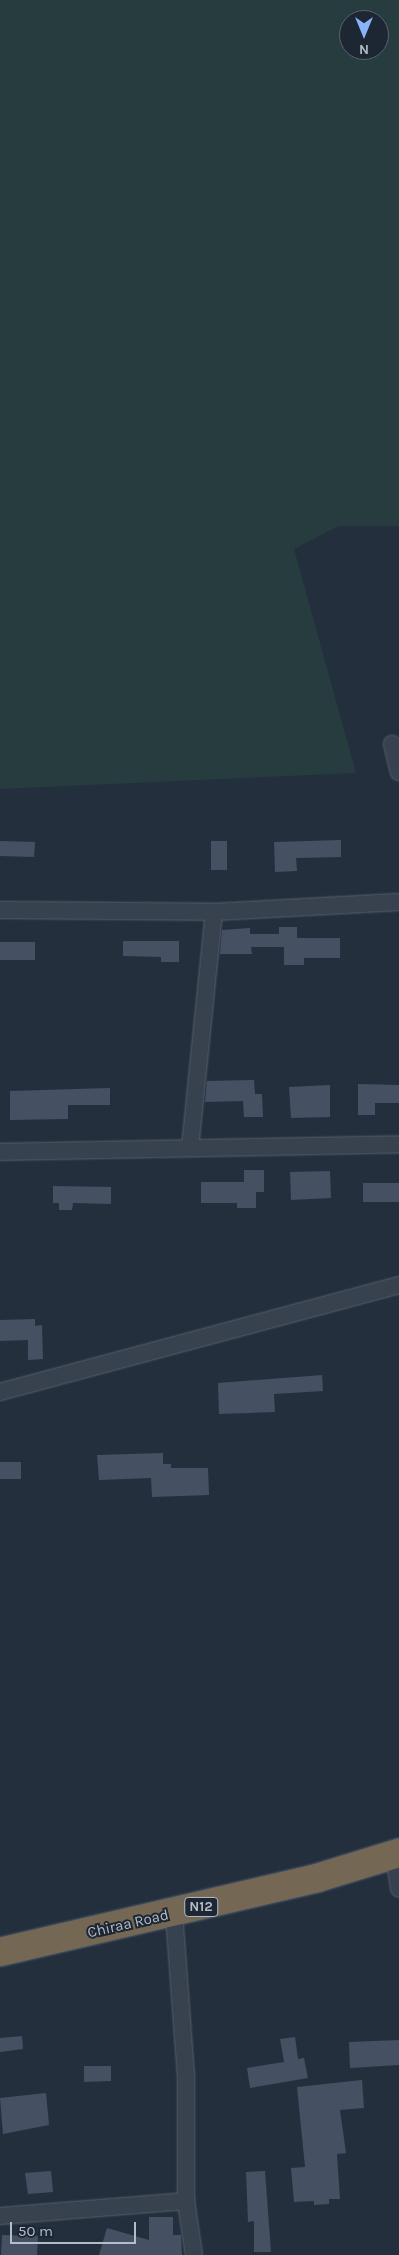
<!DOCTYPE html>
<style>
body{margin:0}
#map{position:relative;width:399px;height:2255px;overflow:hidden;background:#242f3e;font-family:Karla,sans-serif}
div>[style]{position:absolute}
.green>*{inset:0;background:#263c3f}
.building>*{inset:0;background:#455162}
.roads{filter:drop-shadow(0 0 1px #565f6c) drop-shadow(0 0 1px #565f6c)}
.street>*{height:16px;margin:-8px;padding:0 8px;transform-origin:8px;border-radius:8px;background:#38414e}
.highway>*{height:28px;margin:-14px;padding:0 14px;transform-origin:14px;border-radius:14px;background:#746855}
span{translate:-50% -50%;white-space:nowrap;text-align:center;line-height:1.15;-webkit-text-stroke:4px #1d2633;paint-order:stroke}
.shield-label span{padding:1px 4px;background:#1d2633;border:1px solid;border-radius:4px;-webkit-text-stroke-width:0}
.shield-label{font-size:14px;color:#b4bcc9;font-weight:700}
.street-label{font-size:15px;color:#b4bcc9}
.north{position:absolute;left:339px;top:10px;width:50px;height:50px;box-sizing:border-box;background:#1d2633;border:1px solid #59626f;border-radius:50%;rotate:180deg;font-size:14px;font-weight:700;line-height:20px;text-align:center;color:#b4bcc9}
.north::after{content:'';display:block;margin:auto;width:18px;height:22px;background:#8ab4f8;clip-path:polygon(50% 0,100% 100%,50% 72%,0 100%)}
.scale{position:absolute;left:10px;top:2222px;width:126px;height:22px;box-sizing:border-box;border:2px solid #b4bcc9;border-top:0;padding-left:6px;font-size:15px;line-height:18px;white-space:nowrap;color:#b4bcc9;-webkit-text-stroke:4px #1d2633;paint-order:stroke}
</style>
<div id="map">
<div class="green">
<div style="clip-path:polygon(evenodd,0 0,399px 0,399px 526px,339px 526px,294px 549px,356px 773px,0 789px,0 0,349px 20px,379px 20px,379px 50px,349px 50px,349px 20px)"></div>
</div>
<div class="building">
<div style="clip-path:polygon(341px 840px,341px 857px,296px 858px,297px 871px,275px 872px,274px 842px)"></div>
<div style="clip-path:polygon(0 841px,35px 842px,34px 857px,0 856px)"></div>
<div style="clip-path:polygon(211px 841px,227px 841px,227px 870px,211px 870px)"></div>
<div style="clip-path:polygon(279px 927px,297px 927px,297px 938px,340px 938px,340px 958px,304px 958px,304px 965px,284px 965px,284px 947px,251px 947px,252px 954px,220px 954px,222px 930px,250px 928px,250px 934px,279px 934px)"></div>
<div style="clip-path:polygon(123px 941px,179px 941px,179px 962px,161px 962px,161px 957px,123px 956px)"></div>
<div style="clip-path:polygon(0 942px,35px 942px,35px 960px,0 960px)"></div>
<div style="clip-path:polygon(254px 1080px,255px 1094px,262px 1094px,263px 1117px,244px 1117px,243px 1101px,205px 1102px,207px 1081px)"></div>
<div style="clip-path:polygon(358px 1084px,399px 1085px,399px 1103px,375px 1103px,375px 1115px,358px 1115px)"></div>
<div style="clip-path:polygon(330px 1085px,330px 1117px,291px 1118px,289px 1087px)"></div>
<div style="clip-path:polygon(110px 1088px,110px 1105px,68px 1105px,68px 1119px,10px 1120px,10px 1091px)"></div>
<div style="clip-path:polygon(244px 1170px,264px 1170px,264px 1192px,256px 1192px,256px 1208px,237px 1208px,237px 1203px,201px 1203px,201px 1182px,244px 1182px)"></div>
<div style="clip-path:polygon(330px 1171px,331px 1198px,291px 1200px,290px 1172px)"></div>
<div style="clip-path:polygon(363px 1183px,399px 1183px,399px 1202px,363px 1202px)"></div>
<div style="clip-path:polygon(53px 1186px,111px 1187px,111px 1204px,73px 1203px,72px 1210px,59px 1210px,59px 1203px,53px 1203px)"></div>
<div style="clip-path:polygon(35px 1319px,35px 1326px,42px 1325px,43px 1359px,28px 1360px,28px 1340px,0 1341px,0 1320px)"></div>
<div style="clip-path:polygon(322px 1375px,323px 1391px,274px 1394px,275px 1412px,219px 1414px,218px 1383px)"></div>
<div style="clip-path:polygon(163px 1453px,163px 1464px,171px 1464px,171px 1468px,208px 1468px,209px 1495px,152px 1497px,151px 1478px,99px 1480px,97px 1455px)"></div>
<div style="clip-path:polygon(0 1462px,21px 1462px,21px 1479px,0 1479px)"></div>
<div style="clip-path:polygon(22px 2036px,23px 2049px,0 2052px,0 2038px)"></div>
<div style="clip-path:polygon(295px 2037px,298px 2059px,304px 2058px,308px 2078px,250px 2088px,247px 2068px,284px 2062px,280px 2039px)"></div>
<div style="clip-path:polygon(399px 2040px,399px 2065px,350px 2068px,349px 2042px)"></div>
<div style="clip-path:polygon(84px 2066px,111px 2066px,111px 2081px,84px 2082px)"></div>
<div style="clip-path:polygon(362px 2080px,364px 2108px,340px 2110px,346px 2153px,337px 2154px,340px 2199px,329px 2199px,329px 2204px,314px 2205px,314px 2201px,294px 2202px,291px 2168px,305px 2167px,297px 2087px)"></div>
<div style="clip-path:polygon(46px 2093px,49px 2125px,3px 2134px,0 2098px)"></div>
<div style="clip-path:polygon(51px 2171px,53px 2192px,28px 2194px,25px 2173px)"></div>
<div style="clip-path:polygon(265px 2171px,271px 2252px,254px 2252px,254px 2221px,248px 2222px,246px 2172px)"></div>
<div style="clip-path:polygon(149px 2217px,173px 2217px,173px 2235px,181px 2235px,182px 2255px,99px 2255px,107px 2228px,149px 2240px)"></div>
<div style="clip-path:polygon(2px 2235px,38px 2236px,37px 2255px,1px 2255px)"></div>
</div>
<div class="roads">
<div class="street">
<div style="left:392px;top:744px;width:29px;rotate:76deg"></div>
<div style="left:0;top:910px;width:214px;rotate:0.5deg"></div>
<div style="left:214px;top:912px;width:185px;rotate:-3.1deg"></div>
<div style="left:190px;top:1148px;width:237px;rotate:-84.2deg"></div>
<div style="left:0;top:1152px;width:399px;rotate:-1.1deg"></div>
<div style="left:0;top:1392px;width:413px;rotate:-15deg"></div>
<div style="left:394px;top:1856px;width:33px;rotate:81deg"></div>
<div style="left:174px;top:1913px;width:162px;rotate:85.8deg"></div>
<div style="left:186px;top:2075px;width:126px;rotate:90deg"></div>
<div style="left:186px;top:2201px;width:55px;rotate:81.6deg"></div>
<div style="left:0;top:2216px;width:187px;rotate:-4.6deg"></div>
</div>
<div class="highway">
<div style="left:0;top:1952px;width:326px;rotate:-13.1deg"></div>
<div style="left:317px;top:1878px;width:86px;rotate:-17deg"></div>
</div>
</div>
<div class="shield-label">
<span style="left:201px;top:1907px">N12</span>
</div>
<div class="street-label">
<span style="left:128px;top:1924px;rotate:-13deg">Chiraa Road</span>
</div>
<div class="north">N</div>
<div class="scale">50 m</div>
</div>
